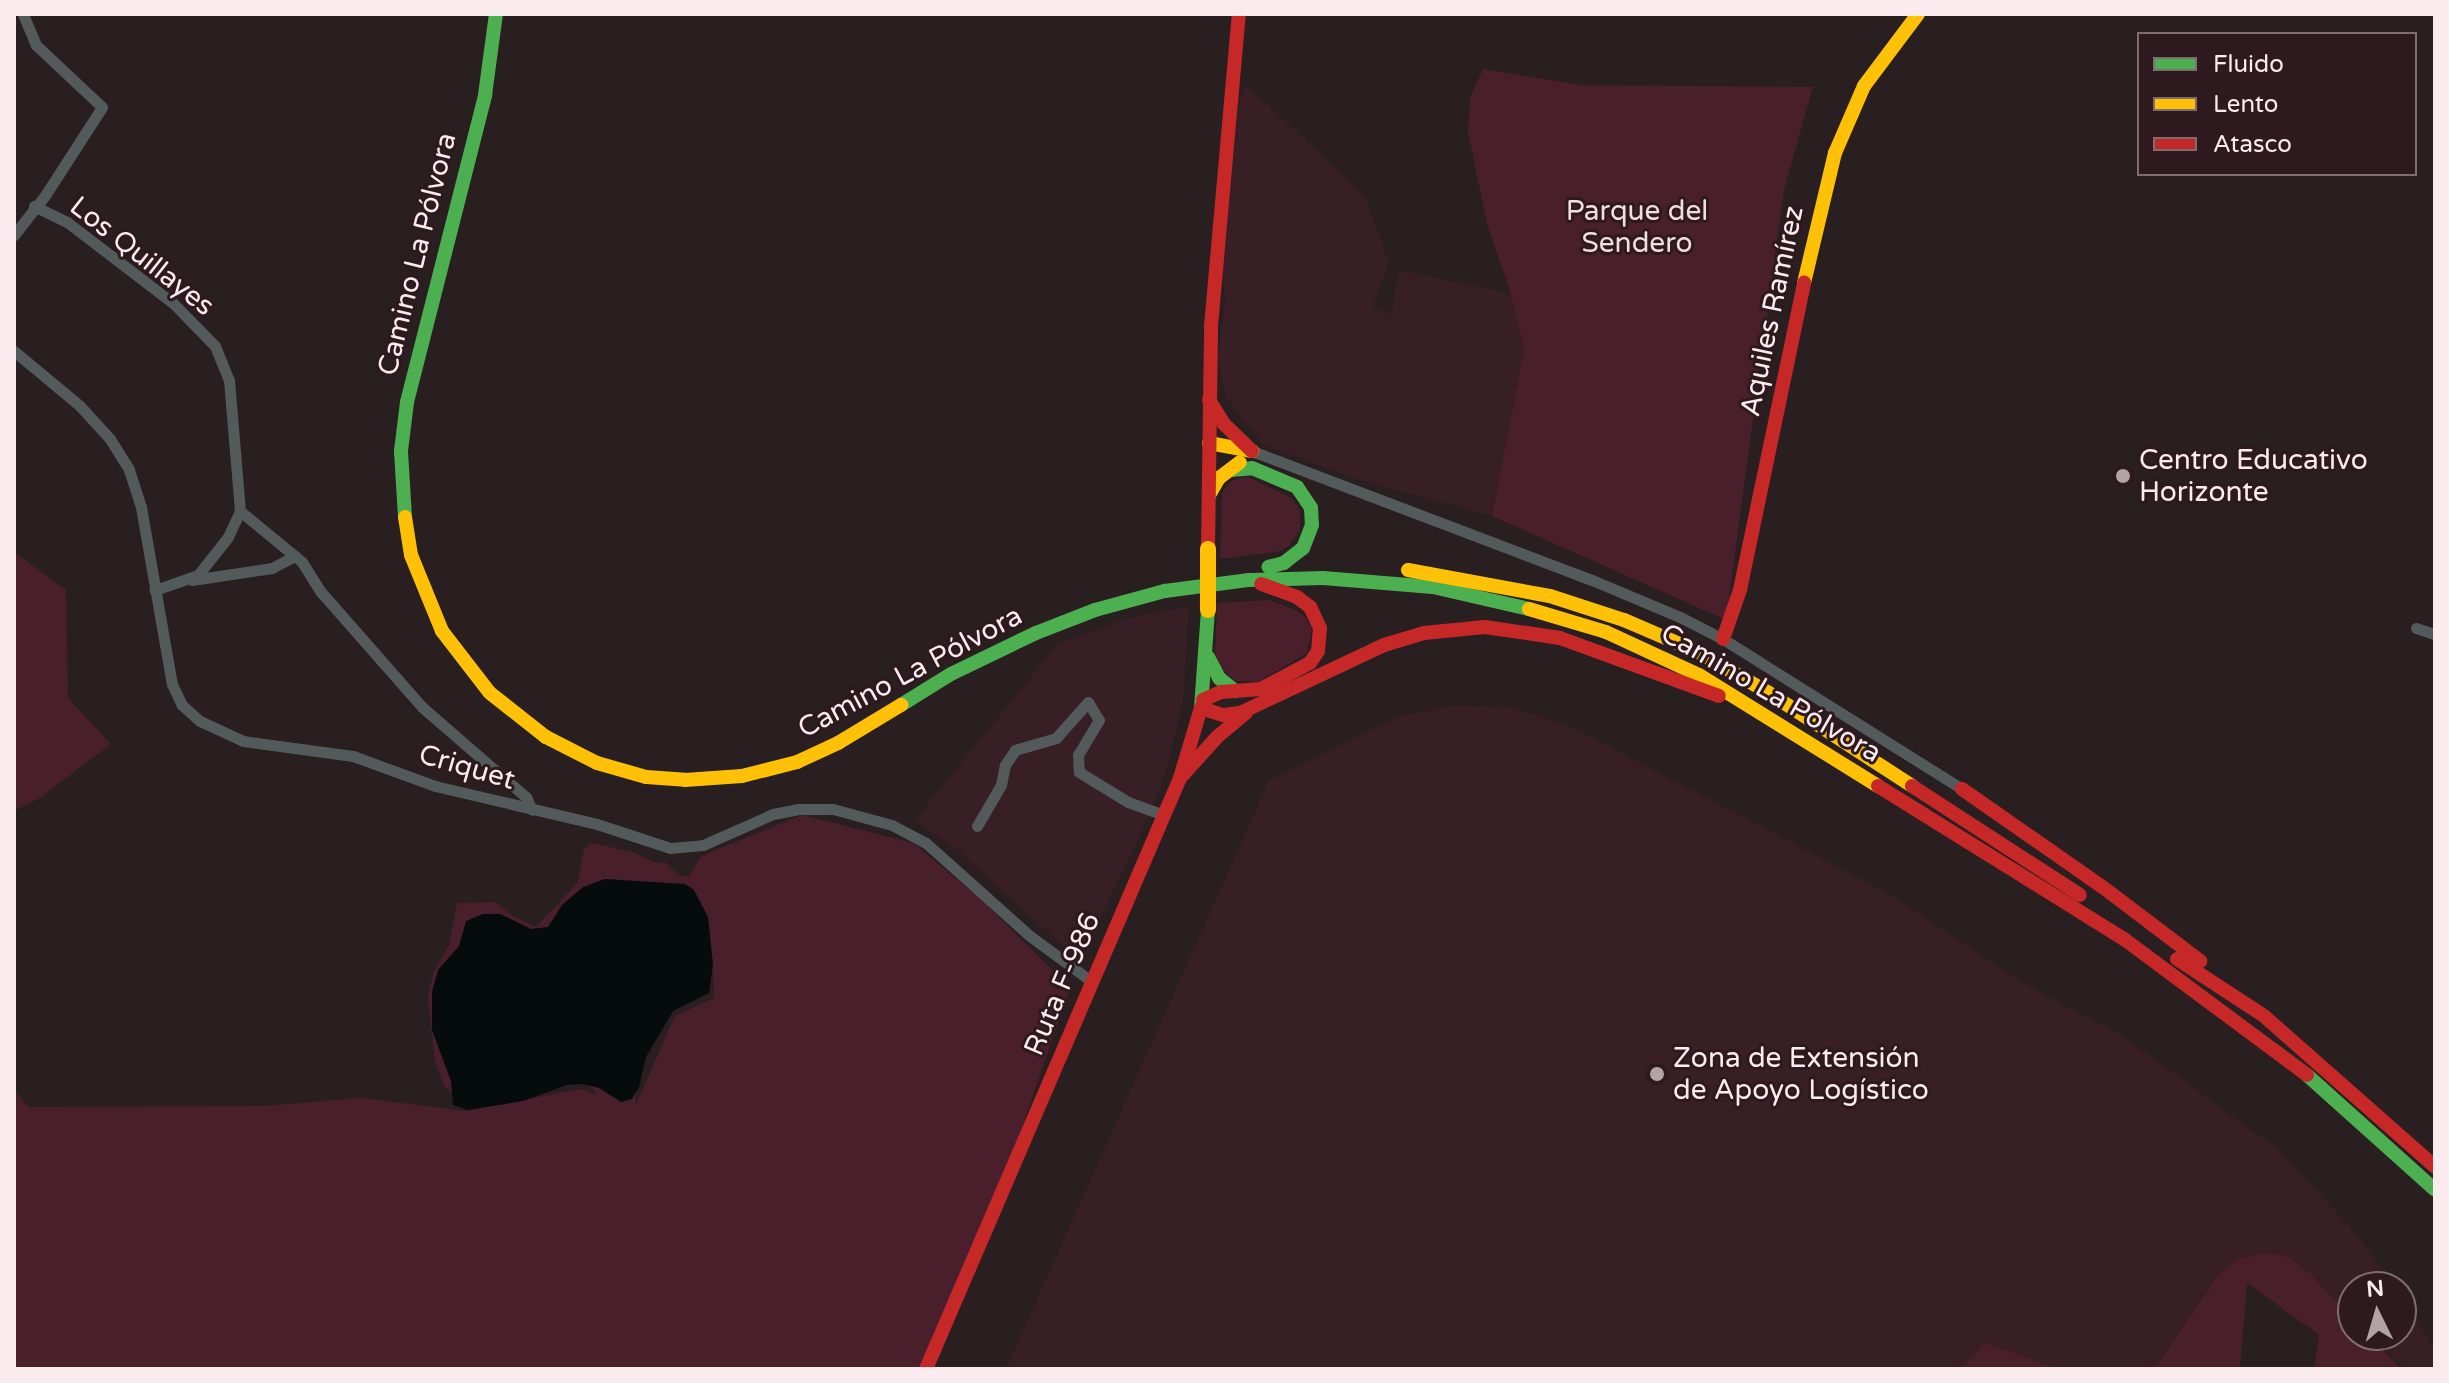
<!DOCTYPE html>
<meta charset="utf-8">
<style>
body{margin:0}
#map{position:relative;width:2449px;height:1383px;overflow:hidden;background:#291e20;font-family:"Varela Round",sans-serif}
div>[style]{position:absolute}
.built>*{inset:0;background:#381f25}
.green>*{inset:0;background:#481f2b}
.water>*{inset:0;background:#060c0c}
.street>*{height:11px;margin:-5.5px;padding:0 5.5px;transform-origin:5.5px;border-radius:5.5px;background:#525a5b}
.fast>*{height:14px;margin:-7px;padding:0 7px;transform-origin:7px;border-radius:7px;background:#4caf50}
.slow>*{height:14px;margin:-7px;padding:0 7px;transform-origin:7px;border-radius:7px;background:#ffc107}
.jam>*{height:14px;margin:-7px;padding:0 7px;transform-origin:7px;border-radius:7px;background:#c62828}
.slow-bridge>*{height:16px;margin:-8px;padding:0 8px;transform-origin:8px;border-radius:8px;background:#ffc107}
.dots>*{width:22px;height:22px;translate:-50% -50%;box-sizing:border-box;border:4px solid #2d191e;border-radius:50%}
span{translate:-50% -50%;white-space:nowrap;text-align:center;line-height:1.15;-webkit-text-stroke:6px #2d191e;paint-order:stroke}
.park-label{font-size:28px;color:#f2dde2}
.street-label{font-size:28px;color:#faebee}
.poi-label{font-size:28px;color:#faebee}
.left{translate:0 -50%;text-align:left}
.frame{position:absolute;inset:0;border:16px solid #faebee;pointer-events:none}
.legend{position:absolute;left:2137px;top:32px;width:280px;height:144px;box-sizing:border-box;background:#2d191e;border:2px solid #7f6d71;margin:0;padding:10px 14px;list-style:none;font-size:24px;color:#faebee}
.legend li{display:flex;align-items:center;gap:16px;height:40px}
.legend b{width:40px;border:2px solid #7f6d71}
.north{position:absolute;left:2337px;top:1271px;width:80px;height:80px;box-sizing:border-box;background:#2d191e;border:2px solid #7f6d71;border-radius:50%;rotate:355deg;font-size:22px;font-weight:700;line-height:32px;text-align:center;color:#faebee}
.north::after{content:'';display:block;margin:auto;width:28px;height:36px;background:#b1a3a6;clip-path:polygon(50% 0,100% 100%,50% 72%,0 100%)}
</style>
<div id="map">
<div class="built">
<div style="clip-path:polygon(1247px 85px,1365px 197px,1389px 263px,1372px 308px,1391px 314px,1399px 270px,1511px 294px,1524px 350px,1492px 516px,1359px 480px,1264px 445px,1226px 397px,1218px 359px,1225px 299px,1222px 264px,1240px 98px)"></div>
<div style="clip-path:polygon(1189px 606px,1183px 700px,1166px 771px,1149px 816px,1080px 961px,959px 851px,915px 820px,1058px 644px,1125px 619px)"></div>
<div style="clip-path:polygon(1456px 705px,1514px 708px,1570px 726px,1891px 895px,2019px 981px,2121px 1035px,2276px 1148px,2354px 1231px,2395px 1287px,2353px 1287px,2353px 1316px,2309px 1272px,2218px 1275px,2155px 1369px,2060px 1369px,1989px 1344px,1983px 1345px,1961px 1369px,1006px 1369px,1269px 781px,1398px 717px)"></div>
<div style="clip-path:polygon(2401px 1297px,2435px 1350px,2435px 1369px,2405px 1369px,2371px 1335px,2401px 1335px)"></div>
</div>
<div class="green">
<div style="clip-path:polygon(1483px 69px,1581px 85px,1813px 87px,1784px 190px,1726px 620px,1492px 516px,1524px 350px,1511px 294px,1487px 224px,1468px 132px,1470px 98px)"></div>
<div style="clip-path:polygon(1246px 476px,1292px 498px,1300px 510px,1300px 530px,1289px 546px,1278px 552px,1220px 559px,1222px 493px,1231px 481px)"></div>
<div style="clip-path:polygon(14px 552px,66px 590px,68px 698px,111px 744px,40px 798px,14px 811px)"></div>
<div style="clip-path:polygon(1269px 600px,1298px 611px,1307px 619px,1312px 630px,1307px 653px,1258px 682px,1235px 681px,1215px 662px,1217px 603px)"></div>
<div style="clip-path:polygon(evenodd,802px 815px,913px 843px,982px 900px,1070px 988px,1016px 1145px,919px 1369px,14px 1369px,14px 1090px,29px 1107px,263px 1106px,361px 1098px,466px 1111px,580px 1089px,599px 1095px,586px 1082px,453px 1095px,444px 1086px,435px 1062px,428px 997px,433px 973px,449px 945px,457px 903px,496px 902px,513px 916px,536px 927px,578px 882px,584px 849px,592px 843px,633px 852px,656px 863px,665px 862px,680px 876px,689px 876px,701px 856px,802px 815px,712px 958px,714px 998px,675px 1016px,635px 1106px,637px 1073px,678px 995px,712px 958px)"></div>
<div style="clip-path:polygon(2262px 1253px,2284px 1255px,2309px 1272px,2353px 1318px,2353px 1335px,2369px 1335px,2401px 1369px,2314px 1369px,2319px 1335px,2247px 1283px,2240px 1369px,2155px 1369px,2218px 1275px,2237px 1260px)"></div>
<div style="clip-path:polygon(1989px 1344px,2060px 1369px,1961px 1369px,1983px 1345px)"></div>
</div>
<div class="water">
<div style="clip-path:polygon(605px 879px,685px 884px,694px 890px,708px 917px,713px 964px,709px 993px,673px 1011px,646px 1057px,639px 1087px,632px 1099px,621px 1102px,599px 1088px,582px 1084px,567px 1085px,523px 1101px,468px 1110px,453px 1105px,451px 1081px,432px 1030px,432px 992px,438px 970px,459px 946px,466px 921px,483px 914px,500px 914px,531px 929px,548px 927px,562px 905px,583px 887px)"></div>
</div>
<div class="street">
<div style="left:34px;top:206px;width:37px;rotate:26deg"></div>
<div style="left:67px;top:222px;width:133px;rotate:37.4deg"></div>
<div style="left:173px;top:303px;width:60px;rotate:45.7deg"></div>
<div style="left:215px;top:346px;width:37px;rotate:68deg"></div>
<div style="left:229px;top:380px;width:131px;rotate:85.2deg"></div>
<div style="left:240px;top:511px;width:29px;rotate:115deg"></div>
<div style="left:228px;top:537px;width:48px;rotate:128.3deg"></div>
<div style="left:198px;top:575px;width:46px;rotate:160.8deg"></div>
<div style="left:14px;top:235px;width:52px;rotate:-52deg"></div>
<div style="left:46px;top:194px;width:103px;rotate:-57.2deg"></div>
<div style="left:102px;top:107px;width:91px;rotate:-136.8deg"></div>
<div style="left:36px;top:45px;width:34px;rotate:-113deg"></div>
<div style="left:14px;top:351px;width:86px;rotate:39.8deg"></div>
<div style="left:80px;top:406px;width:45px;rotate:47.7deg"></div>
<div style="left:110px;top:439px;width:36px;rotate:58deg"></div>
<div style="left:129px;top:470px;width:39px;rotate:72deg"></div>
<div style="left:141px;top:507px;width:180px;rotate:80.1deg"></div>
<div style="left:172px;top:684px;width:23px;rotate:65deg"></div>
<div style="left:182px;top:705px;width:24px;rotate:42deg"></div>
<div style="left:200px;top:721px;width:47px;rotate:24.9deg"></div>
<div style="left:243px;top:741px;width:111px;rotate:7.8deg"></div>
<div style="left:353px;top:756px;width:87px;rotate:20.1deg"></div>
<div style="left:435px;top:786px;width:166px;rotate:13.2deg"></div>
<div style="left:597px;top:824px;width:77px;rotate:18.2deg"></div>
<div style="left:670px;top:848px;width:33px;rotate:-5deg"></div>
<div style="left:703px;top:845px;width:77px;rotate:-23.9deg"></div>
<div style="left:773px;top:814px;width:25px;rotate:-11deg"></div>
<div style="left:798px;top:809px;width:35px"></div>
<div style="left:833px;top:809px;width:61px;rotate:15.2deg"></div>
<div style="left:892px;top:825px;width:38px;rotate:28deg"></div>
<div style="left:926px;top:843px;width:140px;rotate:41.8deg"></div>
<div style="left:1030px;top:936px;width:76px;rotate:36.4deg"></div>
<div style="left:1252px;top:451px;width:364px;rotate:20.8deg"></div>
<div style="left:1592px;top:580px;width:95px;rotate:22.8deg"></div>
<div style="left:1680px;top:617px;width:48px;rotate:27.1deg"></div>
<div style="left:1723px;top:639px;width:282px;rotate:32.1deg"></div>
<div style="left:240px;top:511px;width:80px;rotate:39.4deg"></div>
<div style="left:302px;top:562px;width:36px;rotate:58deg"></div>
<div style="left:321px;top:592px;width:153px;rotate:48.7deg"></div>
<div style="left:422px;top:707px;width:138px;rotate:40.9deg"></div>
<div style="left:526px;top:797px;width:14px;rotate:65deg"></div>
<div style="left:192px;top:580px;width:81px;rotate:-8.5deg"></div>
<div style="left:272px;top:568px;width:26px;rotate:-28deg"></div>
<div style="left:2416px;top:628px;width:20px;rotate:18deg"></div>
<div style="left:977px;top:826px;width:48px;rotate:-59.7deg"></div>
<div style="left:1001px;top:785px;width:20px;rotate:-79deg"></div>
<div style="left:1005px;top:765px;width:18px;rotate:-56deg"></div>
<div style="left:1015px;top:750px;width:43px;rotate:-16.3deg"></div>
<div style="left:1056px;top:738px;width:48px;rotate:-48.4deg"></div>
<div style="left:1088px;top:702px;width:21px;rotate:59deg"></div>
<div style="left:1099px;top:720px;width:41px;rotate:121deg"></div>
<div style="left:1078px;top:755px;width:17px;rotate:87deg"></div>
<div style="left:1079px;top:772px;width:57px;rotate:31.5deg"></div>
<div style="left:1128px;top:802px;width:38px;rotate:20deg"></div>
</div>
<div class="fast">
<div style="left:1231px;top:470px;width:21px;rotate:-5deg"></div>
<div style="left:1252px;top:468px;width:49px;rotate:22.9deg"></div>
<div style="left:1297px;top:487px;width:25px;rotate:56deg"></div>
<div style="left:1311px;top:508px;width:17px;rotate:87deg"></div>
<div style="left:1312px;top:525px;width:25px;rotate:111deg"></div>
<div style="left:1303px;top:548px;width:24px;rotate:142deg"></div>
<div style="left:1284px;top:563px;width:16px;rotate:166deg"></div>
<div style="left:405px;top:517px;width:66px;rotate:-93.5deg"></div>
<div style="left:401px;top:451px;width:49px;rotate:-83deg"></div>
<div style="left:407px;top:402px;width:317px;rotate:-75.7deg"></div>
<div style="left:485px;top:95px;width:82px;rotate:-82.3deg"></div>
<div style="left:1208px;top:657px;width:24px;rotate:62deg"></div>
<div style="left:1219px;top:678px;width:21px;rotate:39deg"></div>
<div style="left:901px;top:705px;width:59px;rotate:-31.8deg"></div>
<div style="left:951px;top:674px;width:94px;rotate:-25.8deg"></div>
<div style="left:1036px;top:633px;width:63px;rotate:-21.3deg"></div>
<div style="left:1095px;top:610px;width:73px;rotate:-15.2deg"></div>
<div style="left:1165px;top:591px;width:85px;rotate:-7.5deg"></div>
<div style="left:1249px;top:580px;width:74px;rotate:-1.5deg"></div>
<div style="left:1323px;top:578px;width:110px;rotate:4.7deg"></div>
<div style="left:1433px;top:587px;width:98px;rotate:12.9deg"></div>
<div style="left:1201px;top:708px;width:98px;rotate:-85.9deg"></div>
<div style="left:2307px;top:1075px;width:172px;rotate:41.9deg"></div>
</div>
<div class="slow">
<div style="left:1804px;top:283px;width:134px;rotate:-76.6deg"></div>
<div style="left:1835px;top:153px;width:73px;rotate:-66.6deg"></div>
<div style="left:1864px;top:86px;width:90px;rotate:-53.1deg"></div>
<div style="left:1209px;top:443px;width:44px;rotate:10.5deg"></div>
<div style="left:1209px;top:495px;width:20px;rotate:-60deg"></div>
<div style="left:1219px;top:478px;width:26px;rotate:-37deg"></div>
<div style="left:405px;top:517px;width:38px;rotate:81deg"></div>
<div style="left:411px;top:555px;width:82px;rotate:67.8deg"></div>
<div style="left:442px;top:631px;width:78px;rotate:52.3deg"></div>
<div style="left:490px;top:693px;width:71px;rotate:38.2deg"></div>
<div style="left:546px;top:737px;width:57px;rotate:27deg"></div>
<div style="left:597px;top:763px;width:51px;rotate:15.9deg"></div>
<div style="left:646px;top:777px;width:39px;rotate:4deg"></div>
<div style="left:685px;top:780px;width:57px;rotate:-4deg"></div>
<div style="left:742px;top:776px;width:57px;rotate:-14.3deg"></div>
<div style="left:797px;top:762px;width:45px;rotate:-24.9deg"></div>
<div style="left:838px;top:743px;width:74px;rotate:-31.1deg"></div>
<div style="left:1408px;top:570px;width:144px;rotate:10.4deg"></div>
<div style="left:1550px;top:596px;width:78px;rotate:18deg"></div>
<div style="left:1624px;top:620px;width:78px;rotate:23.3deg"></div>
<div style="left:1696px;top:651px;width:84px;rotate:29.9deg"></div>
<div style="left:1769px;top:693px;width:171px;rotate:33deg"></div>
<div style="left:1529px;top:609px;width:80px;rotate:16.6deg"></div>
<div style="left:1606px;top:632px;width:102px;rotate:24.8deg"></div>
<div style="left:1699px;top:675px;width:211px;rotate:31.8deg"></div>
</div>
<div class="jam">
<div style="left:1209px;top:400px;width:28px;rotate:58deg"></div>
<div style="left:1224px;top:424px;width:39px;rotate:44deg"></div>
<div style="left:1208px;top:549px;width:223px;rotate:-89.2deg"></div>
<div style="left:1211px;top:326px;width:313px;rotate:-84.9deg"></div>
<div style="left:1723px;top:639px;width:52px;rotate:-70.9deg"></div>
<div style="left:1740px;top:590px;width:314px;rotate:-78.2deg"></div>
<div style="left:1203px;top:700px;width:20px;rotate:-24deg"></div>
<div style="left:1221px;top:692px;width:40px;rotate:-4.3deg"></div>
<div style="left:1261px;top:689px;width:55px;rotate:-28deg"></div>
<div style="left:1310px;top:663px;width:14px;rotate:-56deg"></div>
<div style="left:1318px;top:651px;width:23px;rotate:-85deg"></div>
<div style="left:1320px;top:628px;width:23px;rotate:-115deg"></div>
<div style="left:1310px;top:607px;width:16px;rotate:-142deg"></div>
<div style="left:1297px;top:597px;width:38px;rotate:-160deg"></div>
<div style="left:1201px;top:708px;width:23px;rotate:18deg"></div>
<div style="left:1223px;top:715px;width:17px;rotate:-7deg"></div>
<div style="left:1240px;top:713px;width:159px;rotate:-25.3deg"></div>
<div style="left:1384px;top:645px;width:42px;rotate:-16.7deg"></div>
<div style="left:1424px;top:633px;width:61px;rotate:-5.6deg"></div>
<div style="left:1485px;top:627px;width:76px;rotate:8.3deg"></div>
<div style="left:1560px;top:638px;width:169px;rotate:20deg"></div>
<div style="left:1180px;top:778px;width:55px;rotate:-47.9deg"></div>
<div style="left:1217px;top:737px;width:38px;rotate:-40deg"></div>
<div style="left:1878px;top:786px;width:290px;rotate:31.9deg"></div>
<div style="left:2124px;top:939px;width:228px;rotate:36.6deg"></div>
<div style="left:1912px;top:786px;width:200px;rotate:33deg"></div>
<div style="left:1962px;top:789px;width:173px;rotate:34.9deg"></div>
<div style="left:2104px;top:888px;width:121px;rotate:37.2deg"></div>
<div style="left:2177px;top:959px;width:104px;rotate:33.2deg"></div>
<div style="left:2264px;top:1016px;width:228px;rotate:41.4deg"></div>
<div style="left:926px;top:1369px;width:643px;rotate:-66.74deg"></div>
<div style="left:1180px;top:778px;width:73px;rotate:-73.3deg"></div>
</div>
<div class="slow-bridge">
<div style="left:1208px;top:549px;width:61px;rotate:90deg"></div>
</div>
<div class="dots">
<div style="left:2123px;top:476px;background:#b1a3a6"></div>
<div style="left:1657px;top:1074px;background:#b1a3a6"></div>
</div>
<div class="park-label">
<span style="left:1637px;top:227px">Parque del<br>Sendero</span>
</div>
<div class="street-label">
<span style="left:417px;top:254px;rotate:-76deg">Camino La Pólvora</span>
<span style="left:142px;top:256px;rotate:38deg">Los Quillayes</span>
<span style="left:1772px;top:311px;rotate:-78deg">Aquiles Ramírez</span>
<span style="left:910px;top:672px;rotate:-28deg">Camino La Pólvora</span>
<span style="left:1771px;top:693px;rotate:30deg">Camino La Pólvora</span>
<span style="left:467px;top:767px;rotate:16deg">Criquet</span>
<span style="left:1062px;top:984px;rotate:-67deg">Ruta F-986</span>
</div>
<div class="poi-label">
<span class="left" style="left:2139px;top:476px">Centro Educativo<br>Horizonte</span>
<span class="left" style="left:1673px;top:1074px">Zona de Extensión<br>de Apoyo Logístico</span>
</div>
<div class="frame"></div>
<ul class="legend">
<li><b style="height:10px;background:#4caf50"></b>Fluido</li>
<li><b style="height:10px;background:#ffc107"></b>Lento</li>
<li><b style="height:10px;background:#c62828"></b>Atasco</li>
</ul>
<div class="north">N</div>
</div>
